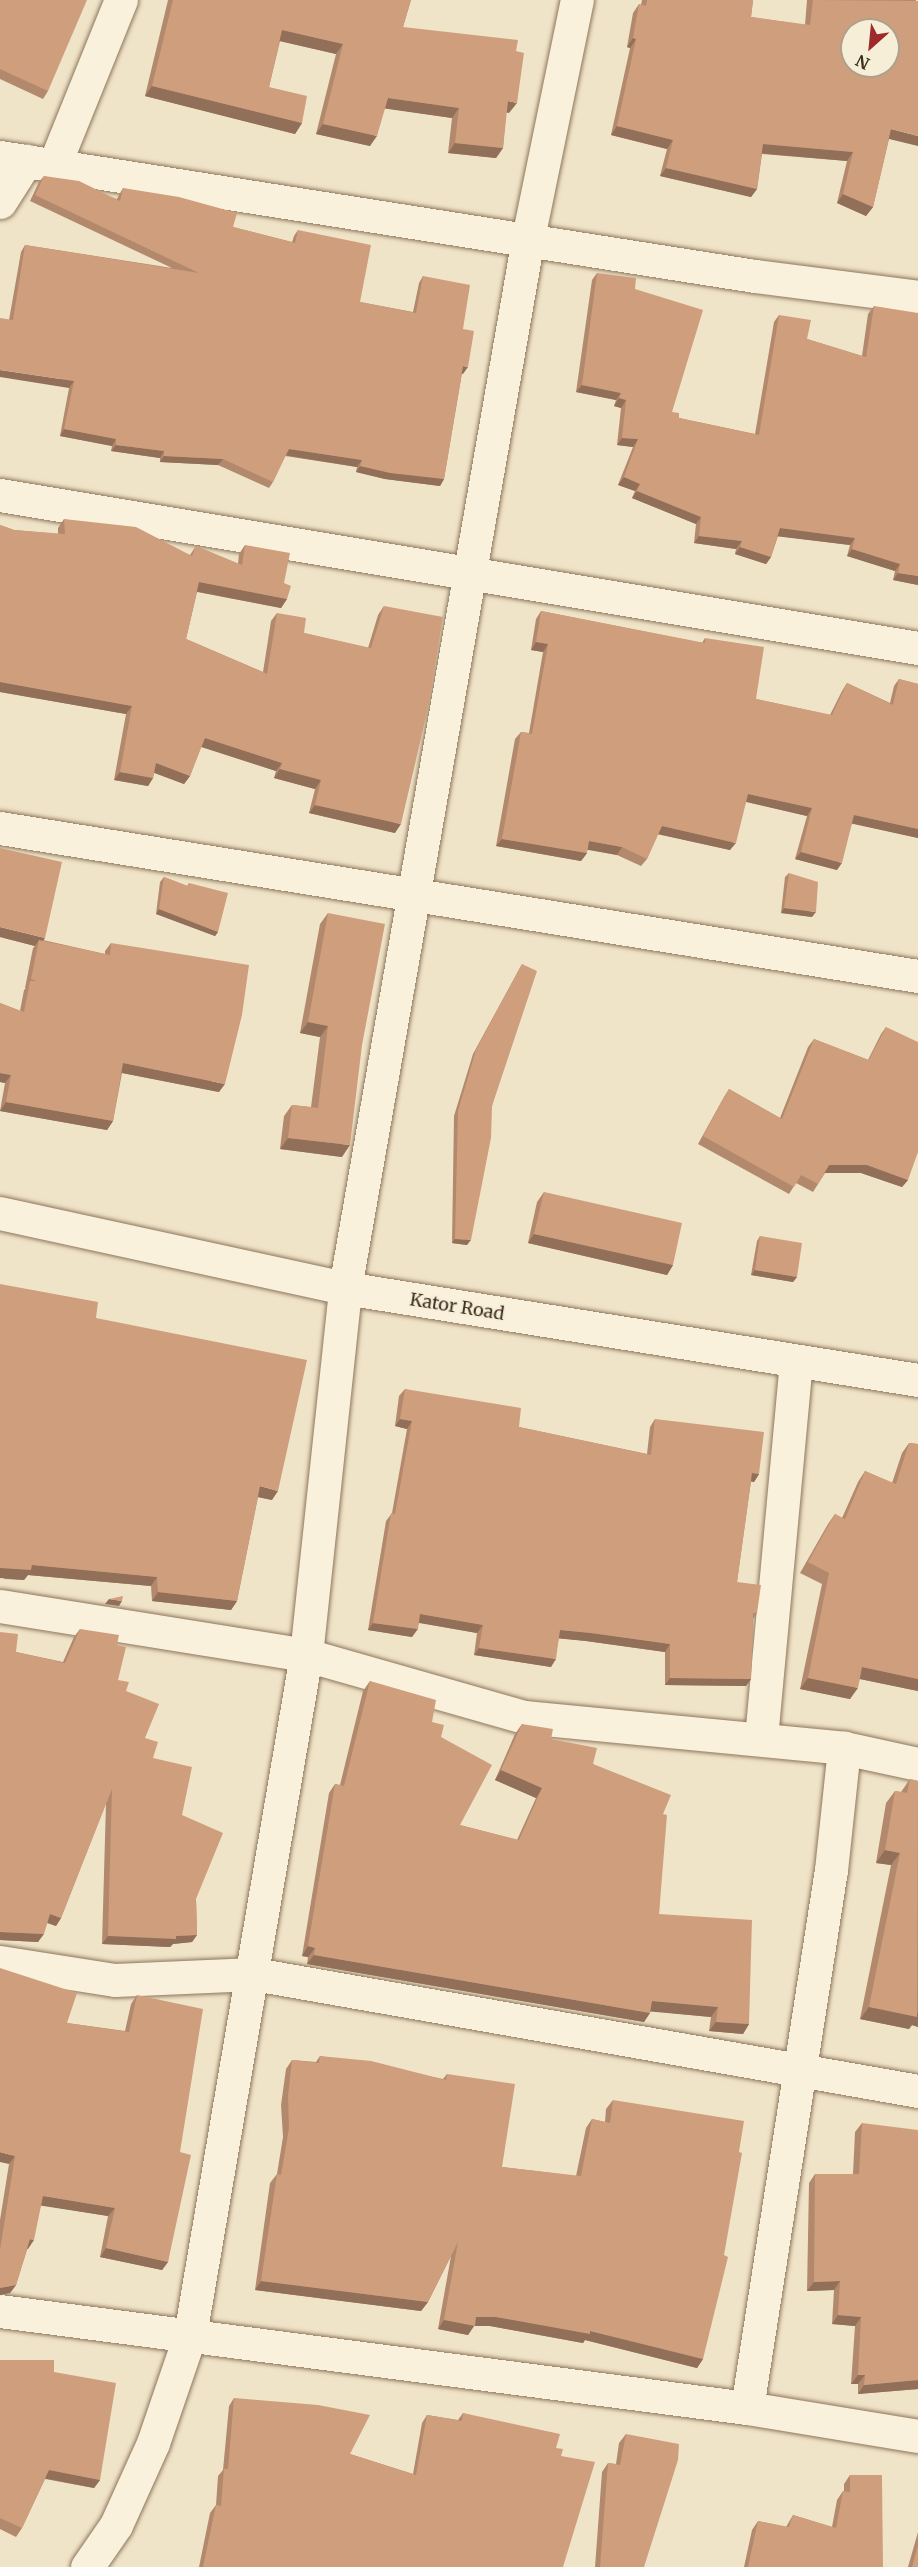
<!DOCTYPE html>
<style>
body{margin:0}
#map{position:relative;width:918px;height:2567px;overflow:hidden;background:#f0e4c8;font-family:Merriweather,serif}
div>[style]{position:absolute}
.roads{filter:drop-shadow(0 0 2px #8d765c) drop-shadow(0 0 2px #8d765c)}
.street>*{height:33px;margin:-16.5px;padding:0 16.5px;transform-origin:16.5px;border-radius:16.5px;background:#faf1dc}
.secondary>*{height:33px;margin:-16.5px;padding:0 16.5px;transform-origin:16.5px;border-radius:16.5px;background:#faf1dc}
.wall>*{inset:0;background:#b2896c}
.shaded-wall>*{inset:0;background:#916f58}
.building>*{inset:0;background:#cf9f7d}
span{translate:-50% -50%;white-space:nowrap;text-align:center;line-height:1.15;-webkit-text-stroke:4.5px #f7eed8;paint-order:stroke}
.street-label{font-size:18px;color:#3d2e20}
.north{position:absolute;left:840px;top:18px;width:60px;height:60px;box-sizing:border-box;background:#f7eed8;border:2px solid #ada18e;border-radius:50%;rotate:207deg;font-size:16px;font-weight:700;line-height:24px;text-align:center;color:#3d2e20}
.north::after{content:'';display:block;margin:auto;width:21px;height:27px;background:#9e2a2b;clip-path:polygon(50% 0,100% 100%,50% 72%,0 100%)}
</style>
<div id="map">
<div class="roads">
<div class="street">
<div style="left:0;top:157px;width:764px;rotate:8.96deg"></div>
<div style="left:755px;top:276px;width:164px;rotate:7.3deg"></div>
<div style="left:55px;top:163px;width:176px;rotate:-68deg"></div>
<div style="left:0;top:202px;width:49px;rotate:-57.6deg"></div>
<div style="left:0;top:495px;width:931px;rotate:9.46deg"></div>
<div style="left:0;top:828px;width:930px;rotate:9.16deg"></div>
<div style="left:0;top:1606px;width:310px;rotate:9.1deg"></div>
<div style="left:306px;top:1655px;width:227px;rotate:15.9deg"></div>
<div style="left:524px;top:1717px;width:321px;rotate:5.5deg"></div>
<div style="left:844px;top:1748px;width:76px;rotate:12.2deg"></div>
<div style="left:761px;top:1738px;width:378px;rotate:-84.7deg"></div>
<div style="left:0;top:1962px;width:116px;rotate:8.9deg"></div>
<div style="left:115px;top:1980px;width:139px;rotate:-2.5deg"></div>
<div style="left:254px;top:1974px;width:674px;rotate:9.99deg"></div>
<div style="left:0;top:2311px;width:753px;rotate:7.4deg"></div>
<div style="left:747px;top:2408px;width:173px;rotate:9.3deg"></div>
<div style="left:747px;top:2408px;width:545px;rotate:-81.13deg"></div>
<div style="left:831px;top:1870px;width:123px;rotate:-83.9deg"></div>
</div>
<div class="secondary">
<div style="left:0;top:1213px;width:353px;rotate:12.3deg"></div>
<div style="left:345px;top:1288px;width:580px;rotate:9.12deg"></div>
<div style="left:87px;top:2567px;width:51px;rotate:-55.4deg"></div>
<div style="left:116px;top:2525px;width:90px;rotate:-65.7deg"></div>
<div style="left:153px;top:2443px;width:114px;rotate:-71.1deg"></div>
<div style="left:190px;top:2335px;width:690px;rotate:-80.32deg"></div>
<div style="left:306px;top:1655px;width:369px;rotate:-83.9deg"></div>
<div style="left:345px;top:1288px;width:1066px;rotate:-80.11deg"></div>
<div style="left:528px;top:238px;width:243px;rotate:-78.4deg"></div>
</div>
</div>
<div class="wall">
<div style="clip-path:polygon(0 0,48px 91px,43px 99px,0 79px)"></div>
<div style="clip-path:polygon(168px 0,411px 0,403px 27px,509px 113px,506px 112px,503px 148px,496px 158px,448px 153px,452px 118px,385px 108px,370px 146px,316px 134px,336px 54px,280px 41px,269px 87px,302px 123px,295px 134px,145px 96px)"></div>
<div style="clip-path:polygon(642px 0,753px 0,751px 17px,805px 25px,807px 0,916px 0,889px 139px,873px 207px,866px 216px,837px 203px,847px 161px,762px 154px,757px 189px,751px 197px,660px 176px,667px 149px,611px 135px,630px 48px,627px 47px,633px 13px,639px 4px,641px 5px)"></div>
<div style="clip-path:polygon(44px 176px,117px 199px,119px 195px,123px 188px,233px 227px,292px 242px,294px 236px,298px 230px,360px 302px,413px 312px,419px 283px,423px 276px,463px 329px,463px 374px,462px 373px,444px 479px,440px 486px,385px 479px,356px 472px,357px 467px,285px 456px,273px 482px,269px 488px,218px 465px,160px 462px,160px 458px,111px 451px,112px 446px,60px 436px,69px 388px,9px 320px,21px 252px,25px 245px,172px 268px,30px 201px,39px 182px)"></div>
<div style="clip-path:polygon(597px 273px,635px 289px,672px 412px,679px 418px,755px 434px,774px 322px,779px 315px,807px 339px,862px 356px,868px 314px,874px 306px,918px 585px,893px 580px,895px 571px,847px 556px,850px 545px,778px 536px,771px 557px,766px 564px,735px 554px,736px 549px,694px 543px,696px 524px,632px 498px,635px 491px,618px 485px,633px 447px,617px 445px,621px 408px,614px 406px,616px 400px,576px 392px,592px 280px)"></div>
<div style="clip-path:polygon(64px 519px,190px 555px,196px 546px,238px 564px,239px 554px,245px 545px,284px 583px,287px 599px,281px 608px,197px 592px,186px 639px,263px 672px,271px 621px,277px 613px,304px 633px,368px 648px,378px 615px,384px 606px,395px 833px,309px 813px,315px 789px,274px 778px,276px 771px,201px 747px,190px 776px,184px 784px,154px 773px,153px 778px,148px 786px,114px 780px,126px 714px,0 692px,0 525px,14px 530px,58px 534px,58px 528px)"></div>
<div style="clip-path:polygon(541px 611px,702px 643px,705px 638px,756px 699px,830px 715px,842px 691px,847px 683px,890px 703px,894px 686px,899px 679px,918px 684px,918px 838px,852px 823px,837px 870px,795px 859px,807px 816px,746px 802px,730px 850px,658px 834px,647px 859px,641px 866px,617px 855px,587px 849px,587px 853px,581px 861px,496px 846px,515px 739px,521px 732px,529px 733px,543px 652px,531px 650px,536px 619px)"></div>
<div style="clip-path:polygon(789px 873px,812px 917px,781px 913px,785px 877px)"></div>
<div style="clip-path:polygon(164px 877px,187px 886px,189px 883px,218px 932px,215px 936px,156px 914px,160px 882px)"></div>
<div style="clip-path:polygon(328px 913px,342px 1157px,280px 1149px,284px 1116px,292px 1105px,311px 1107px,320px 1037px,300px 1033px,320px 924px)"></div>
<div style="clip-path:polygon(0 937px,43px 940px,105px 954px,105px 951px,111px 943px,219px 1092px,122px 1073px,113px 1121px,107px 1130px,0 1111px,5px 1083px,0 1082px,0 1003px,20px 1011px,24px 990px,26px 988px,25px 988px,33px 948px,35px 946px)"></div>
<div style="clip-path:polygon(522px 964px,492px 1106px,467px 1245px,452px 1243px,454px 1116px,473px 1054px)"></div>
<div style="clip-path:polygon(886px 1027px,908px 1180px,902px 1187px,861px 1173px,825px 1173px,813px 1192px,796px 1183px,789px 1194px,698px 1144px,724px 1097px,729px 1089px,780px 1118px,808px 1047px,814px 1039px,868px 1060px,881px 1034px)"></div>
<div style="clip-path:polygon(544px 1192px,673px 1265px,667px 1275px,528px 1243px,537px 1202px)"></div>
<div style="clip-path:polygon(760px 1236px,797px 1277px,793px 1282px,751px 1275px,757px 1241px)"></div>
<div style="clip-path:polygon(96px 1318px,272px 1500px,258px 1497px,237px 1601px,231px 1610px,152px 1601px,151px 1586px,28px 1575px,24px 1580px,4px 1579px)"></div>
<div style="clip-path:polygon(405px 1389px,519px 1427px,647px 1454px,650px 1427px,655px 1419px,759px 1474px,754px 1482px,751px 1481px,737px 1582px,757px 1613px,753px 1619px,751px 1679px,746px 1686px,665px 1685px,665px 1652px,586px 1641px,559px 1638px,551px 1667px,474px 1655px,477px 1633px,419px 1623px,412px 1637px,368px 1630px,386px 1521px,392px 1513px,407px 1429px,395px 1426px,399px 1396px)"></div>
<div style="clip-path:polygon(909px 1443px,918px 1444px,918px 1691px,860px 1679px,850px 1699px,800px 1689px,822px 1584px,800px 1573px,828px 1524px,835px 1514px,842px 1518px,858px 1482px,865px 1471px,892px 1483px,902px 1453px)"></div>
<div style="clip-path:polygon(80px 1629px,117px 1645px,118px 1680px,126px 1691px,153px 1758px,182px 1815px,196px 1899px,197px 1935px,192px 1942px,173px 1944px,170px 1947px,102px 1944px,106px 1803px,61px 1918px,56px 1926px,47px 1923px,38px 1942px,0 1940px,0 1632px,16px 1652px,63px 1662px,74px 1637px)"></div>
<div style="clip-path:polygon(370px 1681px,432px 1722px,441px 1737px,460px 1825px,517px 1840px,536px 1798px,495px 1780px,515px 1734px,522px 1724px,551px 1739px,593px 1764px,663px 1814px,659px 1914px,749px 2024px,743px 2034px,709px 2031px,711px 2017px,651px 2011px,644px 2022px,307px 1964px,308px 1957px,302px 1956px,329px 1793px,335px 1784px,340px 1785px,363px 1691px)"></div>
<div style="clip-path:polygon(910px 1779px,918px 1781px,918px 2027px,912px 2025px,909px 2029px,860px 2019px,891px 1865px,876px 1863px,886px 1803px,895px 1791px,901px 1792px)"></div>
<div style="clip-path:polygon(137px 1995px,180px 2152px,168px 2262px,162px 2270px,100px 2257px,108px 2216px,41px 2205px,16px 2285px,10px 2293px,0 2295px,0 2220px,9px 2164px,67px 2023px,125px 2031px,131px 2004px)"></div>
<div style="clip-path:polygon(320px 2056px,443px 2079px,447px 2074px,502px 2167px,576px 2176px,586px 2128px,592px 2119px,605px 2122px,606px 2109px,613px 2100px,703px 2359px,697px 2368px,585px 2340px,583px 2343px,490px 2326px,474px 2326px,468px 2335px,438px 2329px,451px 2256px,428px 2302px,421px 2311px,255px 2290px,270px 2183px,277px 2174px,283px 2137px,281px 2105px,286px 2069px,292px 2060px,316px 2062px)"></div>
<div style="clip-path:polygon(862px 2123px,918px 2389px,858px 2394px,858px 2384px,851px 2384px,855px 2326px,832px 2324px,834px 2290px,807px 2291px,809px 2183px,815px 2174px,853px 2174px,855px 2132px)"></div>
<div style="clip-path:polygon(0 2360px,54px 2372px,100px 2480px,94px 2488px,45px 2479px,22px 2528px,16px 2537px,0 2529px)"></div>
<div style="clip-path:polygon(234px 2398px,350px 2454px,413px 2474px,422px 2423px,427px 2415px,458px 2420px,463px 2413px,556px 2448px,561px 2456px,563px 2567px,199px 2567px,210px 2513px,216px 2505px,218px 2476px,223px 2470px,229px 2406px)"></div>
<div style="clip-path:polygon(626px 2434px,644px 2567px,595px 2567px,602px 2472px,608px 2463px,616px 2464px,619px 2443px)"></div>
<div style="clip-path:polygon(850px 2475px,883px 2567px,744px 2567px,752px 2530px,758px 2521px,786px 2527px,793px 2515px,832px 2527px,837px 2500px,843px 2491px,844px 2491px,844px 2484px)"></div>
<div style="clip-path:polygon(918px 2532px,918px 2567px,908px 2567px)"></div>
</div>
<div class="shaded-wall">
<div style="clip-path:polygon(282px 30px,343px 44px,336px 54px,275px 40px)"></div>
<div style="clip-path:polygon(633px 38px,636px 39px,630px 48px,627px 47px)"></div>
<div style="clip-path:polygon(152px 86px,302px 123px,295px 134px,145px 96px)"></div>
<div style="clip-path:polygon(388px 98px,459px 108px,452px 118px,381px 108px)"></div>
<div style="clip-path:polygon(508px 101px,517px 103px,509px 113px,500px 111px)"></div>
<div style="clip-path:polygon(323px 124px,377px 136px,370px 146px,316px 134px)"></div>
<div style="clip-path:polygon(617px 126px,673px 140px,667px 149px,611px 135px)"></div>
<div style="clip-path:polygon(891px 129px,918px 136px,918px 146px,885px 138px)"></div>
<div style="clip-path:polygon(455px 143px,503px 148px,496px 158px,448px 153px)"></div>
<div style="clip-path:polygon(763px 144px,853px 152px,847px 161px,757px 153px)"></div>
<div style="clip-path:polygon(666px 168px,757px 189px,751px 197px,660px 176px)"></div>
<div style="clip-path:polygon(843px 194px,873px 207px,866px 216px,837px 203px)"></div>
<div style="clip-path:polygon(463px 366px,468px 367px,463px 374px,459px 373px)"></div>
<div style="clip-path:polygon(0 370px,74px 381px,69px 388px,0 377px)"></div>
<div style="clip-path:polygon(582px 385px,621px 393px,616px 400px,576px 392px)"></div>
<div style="clip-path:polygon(619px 398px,626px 400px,621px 408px,614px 406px)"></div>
<div style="clip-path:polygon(64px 429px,116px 439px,112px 446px,60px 436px)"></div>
<div style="clip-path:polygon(622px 438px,638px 439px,633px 447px,617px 445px)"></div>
<div style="clip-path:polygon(116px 445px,164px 451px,160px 458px,111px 451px)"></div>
<div style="clip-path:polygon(289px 449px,362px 460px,357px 467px,284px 455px)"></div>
<div style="clip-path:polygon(164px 456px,223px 459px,218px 465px,160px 462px)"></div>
<div style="clip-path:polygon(360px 466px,444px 479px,440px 486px,385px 479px,356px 472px)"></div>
<div style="clip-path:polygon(624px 477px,640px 484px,635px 491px,618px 485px)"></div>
<div style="clip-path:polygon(637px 491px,701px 517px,696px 524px,632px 498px)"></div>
<div style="clip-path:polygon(780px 528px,855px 538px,850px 545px,775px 536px)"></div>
<div style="clip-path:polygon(699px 536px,742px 541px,736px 549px,694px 543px)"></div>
<div style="clip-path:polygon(740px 547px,771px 557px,766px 564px,735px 554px)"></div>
<div style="clip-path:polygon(852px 549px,900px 564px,895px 571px,847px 556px)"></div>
<div style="clip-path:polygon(898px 573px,918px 576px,918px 585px,893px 580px)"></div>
<div style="clip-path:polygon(199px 582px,287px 599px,281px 608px,194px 591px)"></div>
<div style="clip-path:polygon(536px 642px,548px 644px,543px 652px,531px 650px)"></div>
<div style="clip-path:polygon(0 682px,132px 706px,126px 714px,0 692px)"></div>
<div style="clip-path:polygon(205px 738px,282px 763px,276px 771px,199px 746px)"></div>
<div style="clip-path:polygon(156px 763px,190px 776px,184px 784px,150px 771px)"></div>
<div style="clip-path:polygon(280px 769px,321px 780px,315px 789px,274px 778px)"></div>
<div style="clip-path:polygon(120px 772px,153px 778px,148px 786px,114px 780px)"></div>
<div style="clip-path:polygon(748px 794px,812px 808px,807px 816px,743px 801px)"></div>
<div style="clip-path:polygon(315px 805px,401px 824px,395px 833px,309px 813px)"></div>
<div style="clip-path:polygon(854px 815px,918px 829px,918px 838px,849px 823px)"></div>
<div style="clip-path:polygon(662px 826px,736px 843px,730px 850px,657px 834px)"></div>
<div style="clip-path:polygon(502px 839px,587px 853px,581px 861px,496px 846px)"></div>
<div style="clip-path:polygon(589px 841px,622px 847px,617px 855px,583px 849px)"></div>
<div style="clip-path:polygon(801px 852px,842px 863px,837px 870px,795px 859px)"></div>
<div style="clip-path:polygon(784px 908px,816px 912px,812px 917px,781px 913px)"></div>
<div style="clip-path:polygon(159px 909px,218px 932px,215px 936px,156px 914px)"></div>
<div style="clip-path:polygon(0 927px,45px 938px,39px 947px,39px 940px,35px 946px,0 937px)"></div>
<div style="clip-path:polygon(308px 1022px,328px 1026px,320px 1037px,300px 1033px)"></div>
<div style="clip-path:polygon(123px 1063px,225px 1084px,219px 1092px,117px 1072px)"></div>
<div style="clip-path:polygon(0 1073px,11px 1075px,5px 1083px,0 1082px)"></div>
<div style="clip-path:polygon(6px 1102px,113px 1121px,107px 1130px,0 1111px)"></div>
<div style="clip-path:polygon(288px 1138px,350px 1145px,342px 1157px,280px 1149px)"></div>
<div style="clip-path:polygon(829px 1165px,867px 1165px,908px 1180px,902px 1187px,861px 1173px,824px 1173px)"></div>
<div style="clip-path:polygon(534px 1234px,673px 1265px,667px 1275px,528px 1243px)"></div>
<div style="clip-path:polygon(455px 1239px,471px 1240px,467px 1245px,452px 1243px)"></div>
<div style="clip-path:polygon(755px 1270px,797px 1277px,793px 1282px,751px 1275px)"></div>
<div style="clip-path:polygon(400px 1419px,412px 1421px,407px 1429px,395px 1426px)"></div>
<div style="clip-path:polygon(752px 1473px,759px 1474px,754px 1482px,747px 1481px)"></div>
<div style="clip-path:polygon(260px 1486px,278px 1491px,272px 1500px,253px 1496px)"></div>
<div style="clip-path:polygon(32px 1565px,157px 1577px,151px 1586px,28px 1575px,24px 1580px,0 1578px,0 1568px)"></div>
<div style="clip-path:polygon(158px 1592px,237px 1601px,231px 1610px,152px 1601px)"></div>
<div style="clip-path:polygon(109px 1599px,122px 1601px,119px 1606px,105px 1604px)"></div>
<div style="clip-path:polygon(420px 1614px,483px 1625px,477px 1633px,415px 1622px)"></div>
<div style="clip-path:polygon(373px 1623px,418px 1629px,412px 1637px,368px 1630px)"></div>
<div style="clip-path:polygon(560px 1630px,591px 1633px,670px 1644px,665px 1652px,586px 1641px,554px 1638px)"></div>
<div style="clip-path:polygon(479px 1648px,556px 1659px,551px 1667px,474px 1655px)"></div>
<div style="clip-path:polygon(862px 1667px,918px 1679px,918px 1691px,855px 1678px)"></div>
<div style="clip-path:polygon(670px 1678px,751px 1679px,746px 1686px,665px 1685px)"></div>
<div style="clip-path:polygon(808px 1678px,858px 1688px,850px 1699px,800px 1689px)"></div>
<div style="clip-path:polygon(501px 1770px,542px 1788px,536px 1798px,495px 1780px)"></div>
<div style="clip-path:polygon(885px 1850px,900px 1853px,891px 1865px,876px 1863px)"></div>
<div style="clip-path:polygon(50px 1914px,61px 1918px,56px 1926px,45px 1922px)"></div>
<div style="clip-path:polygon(0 1932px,44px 1934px,38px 1942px,0 1940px)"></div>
<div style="clip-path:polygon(197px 1935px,192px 1942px,173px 1944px,170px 1947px,102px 1944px,108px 1936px,176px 1936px)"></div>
<div style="clip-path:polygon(308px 1946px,315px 1948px,308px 1957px,302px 1956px)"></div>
<div style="clip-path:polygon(314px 1955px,650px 2013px,644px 2022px,307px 1964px)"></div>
<div style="clip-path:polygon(652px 2001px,718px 2007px,711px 2017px,645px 2011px)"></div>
<div style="clip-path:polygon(869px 2007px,918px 2013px,918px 2027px,912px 2025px,909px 2029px,860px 2019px)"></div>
<div style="clip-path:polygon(716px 2022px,749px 2024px,743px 2034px,709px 2031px)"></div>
<div style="clip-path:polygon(0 2152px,15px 2156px,9px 2164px,0 2162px)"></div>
<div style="clip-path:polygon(43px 2196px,115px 2208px,108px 2216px,37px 2205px)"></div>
<div style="clip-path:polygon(30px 2239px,34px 2240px,28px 2249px,24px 2248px)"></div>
<div style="clip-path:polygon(106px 2248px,168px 2262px,162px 2270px,100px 2257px)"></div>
<div style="clip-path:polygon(261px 2281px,428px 2302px,421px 2311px,255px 2290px)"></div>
<div style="clip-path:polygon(840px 2281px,834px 2290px,807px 2291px,814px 2282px)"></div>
<div style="clip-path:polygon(16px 2285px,10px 2293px,0 2295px,0 2288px)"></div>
<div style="clip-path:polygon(838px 2315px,861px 2317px,855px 2326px,832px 2324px)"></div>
<div style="clip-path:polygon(476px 2317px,496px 2317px,590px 2331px,703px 2359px,697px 2368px,585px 2340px,583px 2343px,490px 2326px,474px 2326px,468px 2335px,438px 2329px,444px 2320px)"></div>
<div style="clip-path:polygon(858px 2375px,865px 2375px,858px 2384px,851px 2384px)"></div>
<div style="clip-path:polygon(918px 2380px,918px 2389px,858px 2394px,864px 2385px)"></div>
<div style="clip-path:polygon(49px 2470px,100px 2480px,94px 2488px,43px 2478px)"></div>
</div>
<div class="building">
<div style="clip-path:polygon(0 0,87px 0,48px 91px,0 69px)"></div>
<div style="clip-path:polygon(173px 0,411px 0,403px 27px,518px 40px,516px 51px,524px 53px,517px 103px,508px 101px,503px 148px,455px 143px,459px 108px,388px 98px,377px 136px,323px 124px,343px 44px,282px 30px,269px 87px,307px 96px,302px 123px,152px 86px)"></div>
<div style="clip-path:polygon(evenodd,647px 0,753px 0,751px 17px,810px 25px,813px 0,918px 1px,918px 136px,891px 129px,873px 207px,843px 194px,853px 152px,763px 144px,757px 189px,666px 168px,673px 140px,617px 126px,636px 39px,633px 38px,639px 4px,646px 6px,647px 0,852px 30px,888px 30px,888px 66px,852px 66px,852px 30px)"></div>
<div style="clip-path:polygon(44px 176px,79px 181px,120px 201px,123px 188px,179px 197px,237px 213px,233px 227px,295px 243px,298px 230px,371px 245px,360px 302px,416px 313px,423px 276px,470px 285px,463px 329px,474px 331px,468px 367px,463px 366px,444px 479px,390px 473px,360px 466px,362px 460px,289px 449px,273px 482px,223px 459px,164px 456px,164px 451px,116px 445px,116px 439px,64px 429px,74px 381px,0 370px,0 318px,13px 320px,25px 245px,199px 273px,35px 195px)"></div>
<div style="clip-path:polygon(597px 273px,636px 278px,635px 289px,703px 310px,672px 412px,679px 413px,679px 418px,759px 435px,779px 315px,811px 320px,807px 339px,866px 357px,874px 306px,918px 313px,918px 576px,898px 573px,900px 564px,852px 549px,855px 538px,780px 528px,771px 557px,740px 547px,742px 541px,699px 536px,701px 517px,637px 491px,640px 484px,624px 477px,638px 439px,622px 438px,626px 400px,619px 398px,621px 393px,582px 385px)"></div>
<div style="clip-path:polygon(64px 519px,136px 527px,192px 556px,196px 546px,242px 565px,245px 545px,290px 553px,284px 583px,291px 586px,287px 599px,199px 582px,186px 639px,267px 674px,277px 613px,306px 618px,304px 633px,371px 648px,384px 606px,443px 617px,429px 704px,401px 824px,315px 805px,321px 780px,280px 769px,282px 763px,205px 738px,190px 776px,156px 763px,153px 778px,120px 772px,132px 706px,0 682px,0 525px,14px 530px,65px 534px)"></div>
<div style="clip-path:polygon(541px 611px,705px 643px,705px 638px,764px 647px,756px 699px,832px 715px,847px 683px,893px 705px,899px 679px,918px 684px,918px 829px,854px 815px,842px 863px,801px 852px,812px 808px,748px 794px,736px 843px,662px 826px,647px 859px,622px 847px,589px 841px,587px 853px,502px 839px,521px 732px,532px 734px,548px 644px,536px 642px)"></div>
<div style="clip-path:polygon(0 848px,62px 862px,45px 938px,0 927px)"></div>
<div style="clip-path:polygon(789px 873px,818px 882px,816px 912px,784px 908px)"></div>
<div style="clip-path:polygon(164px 877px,188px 886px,189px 883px,228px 893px,218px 932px,159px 909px)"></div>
<div style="clip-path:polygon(328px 913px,385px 924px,362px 1045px,350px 1145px,288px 1138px,292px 1105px,318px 1108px,328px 1026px,308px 1022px)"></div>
<div style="clip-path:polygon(39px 940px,110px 955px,111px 943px,249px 965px,242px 1015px,225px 1084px,123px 1063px,113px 1121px,6px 1102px,11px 1075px,0 1073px,0 1003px,24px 1012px,30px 981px,37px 981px,31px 979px)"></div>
<div style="clip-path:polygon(522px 964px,537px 971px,492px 1106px,491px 1138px,471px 1240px,455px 1239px,458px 1111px,476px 1050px)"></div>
<div style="clip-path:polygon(886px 1027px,918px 1042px,918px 1152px,908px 1180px,867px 1165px,829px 1165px,818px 1184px,801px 1175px,794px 1187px,703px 1136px,729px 1089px,782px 1119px,814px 1039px,869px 1060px)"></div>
<div style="clip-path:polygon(544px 1192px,682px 1223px,673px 1265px,534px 1234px)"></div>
<div style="clip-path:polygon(760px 1236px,802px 1243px,797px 1277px,755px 1270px)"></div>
<div style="clip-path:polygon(0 1284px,98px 1302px,96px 1318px,307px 1360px,278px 1491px,260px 1486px,237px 1601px,158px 1592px,157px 1577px,32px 1565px,31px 1570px,0 1568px)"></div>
<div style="clip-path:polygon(405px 1389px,521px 1408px,519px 1427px,651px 1455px,655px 1419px,764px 1432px,759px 1474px,752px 1473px,737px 1582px,761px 1585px,757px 1613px,753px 1613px,751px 1679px,670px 1678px,670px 1644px,591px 1633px,560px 1630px,556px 1659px,479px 1648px,483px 1625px,420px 1614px,418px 1629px,373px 1623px,391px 1513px,395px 1514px,412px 1421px,400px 1419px)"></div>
<div style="clip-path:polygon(909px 1443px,918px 1444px,918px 1679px,862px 1667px,858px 1688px,808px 1678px,829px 1573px,808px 1562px,835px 1514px,845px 1519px,865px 1471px,896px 1484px)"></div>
<div style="clip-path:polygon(123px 1596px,122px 1601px,109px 1599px)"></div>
<div style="clip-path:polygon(80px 1629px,119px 1635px,117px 1645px,126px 1647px,118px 1680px,129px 1682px,126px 1691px,159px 1704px,145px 1738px,158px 1742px,153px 1758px,192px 1767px,182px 1815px,223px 1833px,196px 1899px,197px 1935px,176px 1936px,176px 1939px,108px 1936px,112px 1789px,61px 1918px,50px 1914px,44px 1934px,0 1932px,0 1632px,18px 1634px,16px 1652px,65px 1663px)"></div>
<div style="clip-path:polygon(370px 1681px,436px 1700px,432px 1722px,444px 1725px,441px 1737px,492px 1765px,460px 1825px,519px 1840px,542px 1788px,501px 1770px,522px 1724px,553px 1729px,551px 1739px,597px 1748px,593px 1764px,671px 1795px,663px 1814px,667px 1815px,659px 1914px,752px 1920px,749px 2024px,716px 2022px,718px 2007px,652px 2001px,650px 2013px,314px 1955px,315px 1948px,308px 1946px,335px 1784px,344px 1786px)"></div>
<div style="clip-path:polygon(910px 1779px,918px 1781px,917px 2017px,869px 2007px,900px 1853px,885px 1850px,895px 1791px,907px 1793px)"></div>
<div style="clip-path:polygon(0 1968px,77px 1993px,67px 2023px,129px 2032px,137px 1995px,203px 2009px,180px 2152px,191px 2155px,168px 2262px,106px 2248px,115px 2208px,43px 2196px,34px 2240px,30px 2239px,16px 2285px,0 2288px,0 2250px,15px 2156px,0 2152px)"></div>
<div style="clip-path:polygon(320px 2056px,371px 2061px,446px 2080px,447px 2074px,515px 2084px,502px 2167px,581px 2176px,592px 2119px,610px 2123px,613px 2100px,744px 2121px,739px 2152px,742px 2153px,724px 2255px,728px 2257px,703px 2359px,590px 2331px,590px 2334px,496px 2317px,476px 2317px,475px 2326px,444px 2320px,458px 2242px,428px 2302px,261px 2281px,277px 2174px,281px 2175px,289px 2128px,288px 2096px,292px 2060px,319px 2063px)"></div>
<div style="clip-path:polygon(862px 2123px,918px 2130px,918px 2380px,864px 2385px,865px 2375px,858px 2375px,861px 2317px,838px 2315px,840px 2281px,814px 2282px,815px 2174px,859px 2174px)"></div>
<div style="clip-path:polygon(0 2360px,54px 2360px,54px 2372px,116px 2383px,100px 2480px,49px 2470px,22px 2528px,0 2518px)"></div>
<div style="clip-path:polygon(234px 2398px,318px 2405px,370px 2415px,350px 2454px,416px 2475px,427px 2415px,462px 2421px,463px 2413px,560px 2434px,556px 2448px,563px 2449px,561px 2456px,595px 2462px,563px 2567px,203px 2567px,216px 2505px,221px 2506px,224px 2469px,228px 2469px)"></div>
<div style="clip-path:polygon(626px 2434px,679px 2444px,678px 2460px,644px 2567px,600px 2567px,608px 2463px,620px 2465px)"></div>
<div style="clip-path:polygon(850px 2475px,882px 2475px,883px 2567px,748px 2567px,758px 2521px,789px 2527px,793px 2515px,836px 2528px,843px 2491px,850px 2492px)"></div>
<div style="clip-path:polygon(918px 2545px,918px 2567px,912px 2567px)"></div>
</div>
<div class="street-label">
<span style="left:457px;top:1307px;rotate:9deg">Kator Road</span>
</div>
<div class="north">N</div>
</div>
